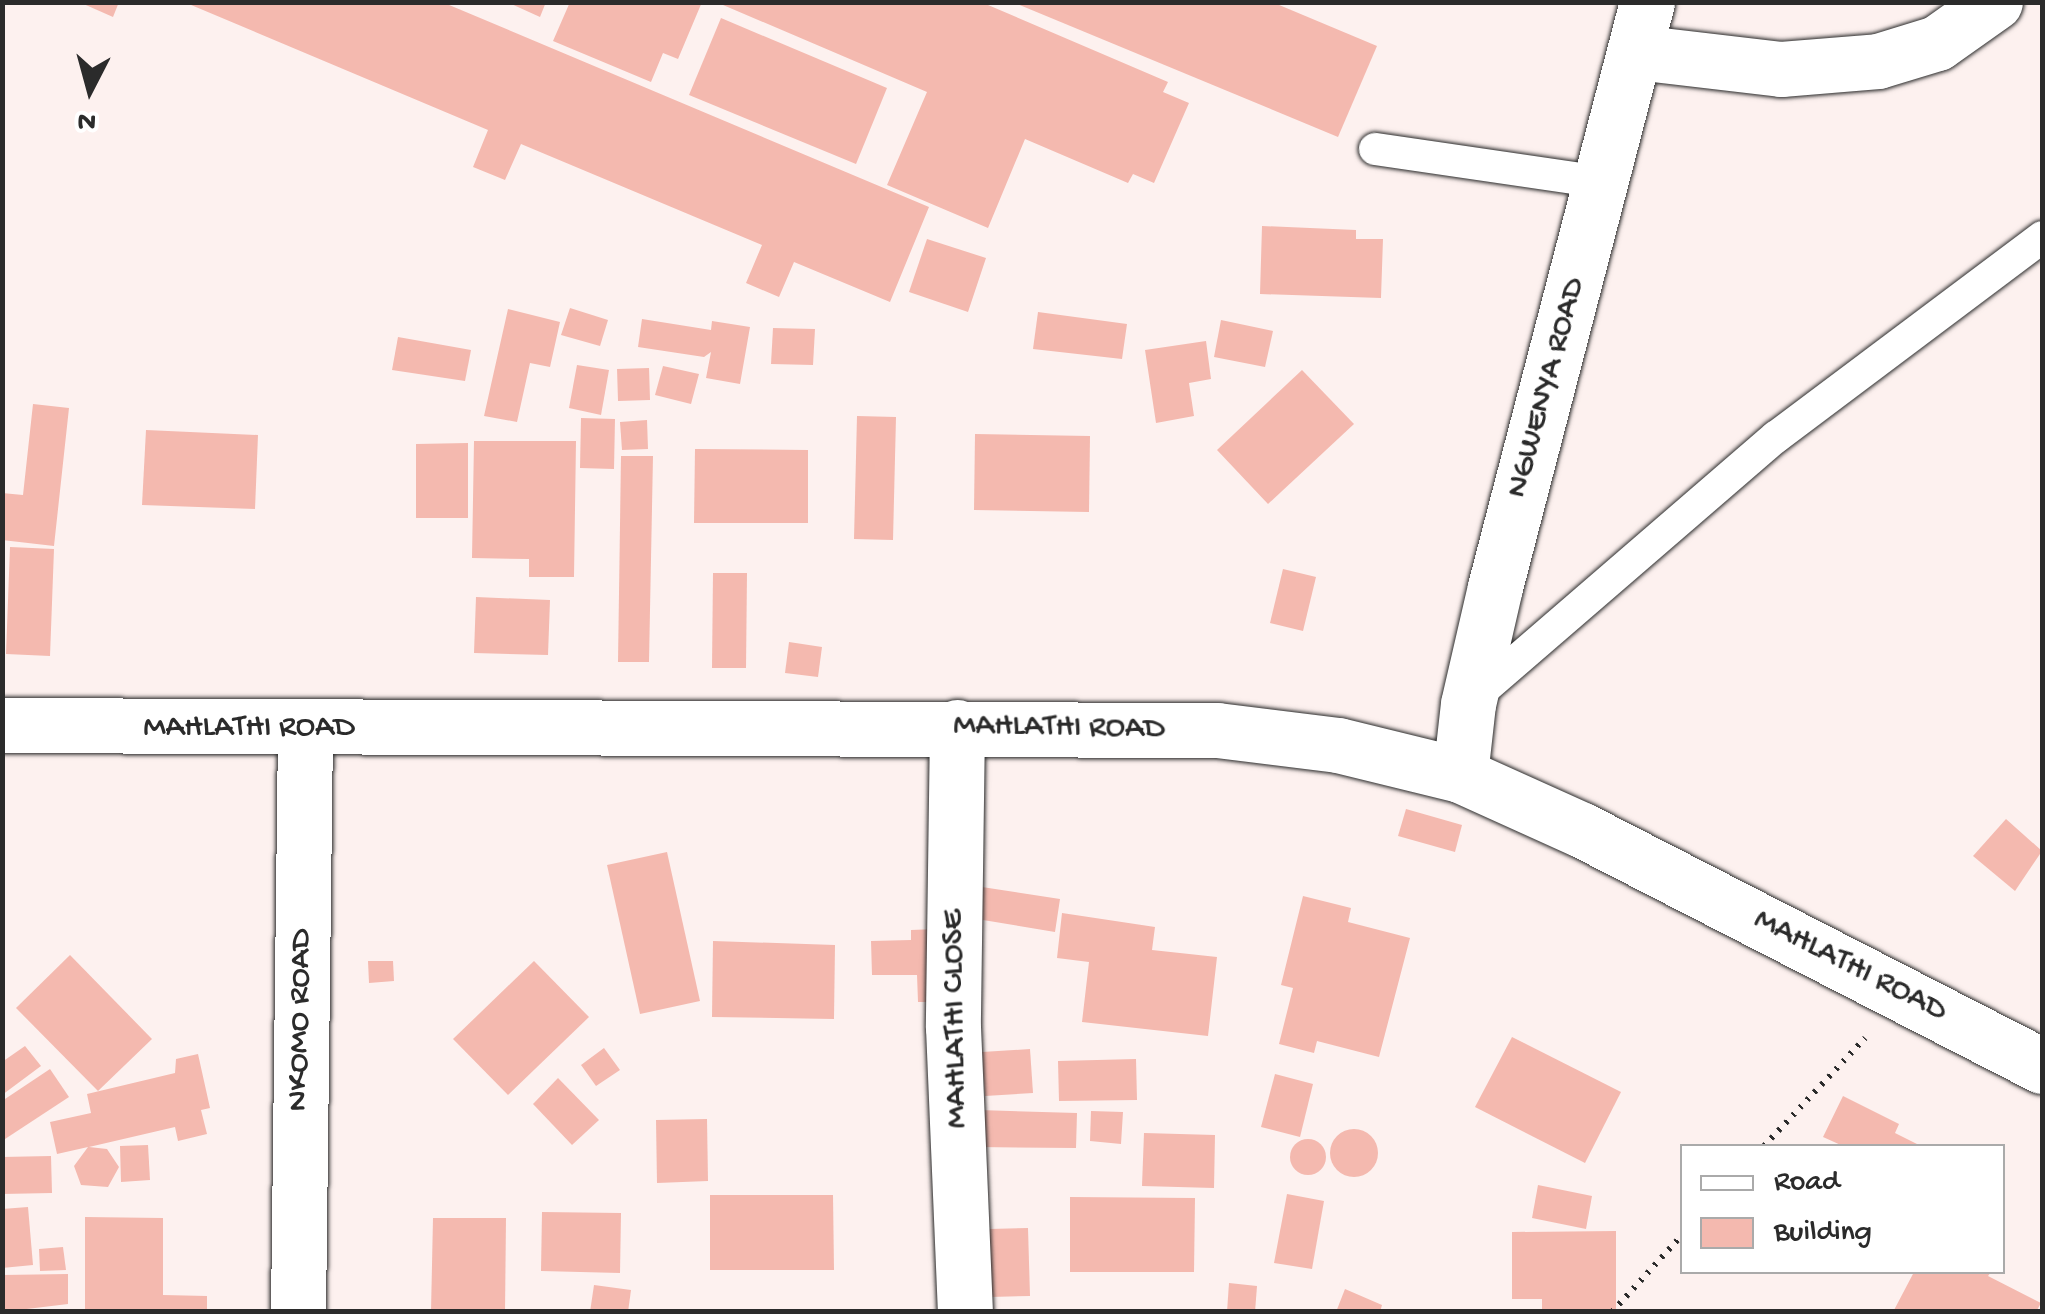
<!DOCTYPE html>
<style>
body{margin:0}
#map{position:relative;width:2045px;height:1314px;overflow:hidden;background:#fdf1ef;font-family:"Gochi Hand",sans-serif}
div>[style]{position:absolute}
.building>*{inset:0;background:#f4b9af}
.round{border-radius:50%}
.path>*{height:6px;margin-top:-3px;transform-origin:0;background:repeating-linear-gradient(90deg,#2b2b2b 0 2.5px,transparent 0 10.5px)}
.roads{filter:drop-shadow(0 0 2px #2b2b2b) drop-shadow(0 0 2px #2b2b2b)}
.service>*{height:32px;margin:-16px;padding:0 16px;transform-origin:16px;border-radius:16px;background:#fff}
.minor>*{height:55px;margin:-27.5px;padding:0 27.5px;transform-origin:27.5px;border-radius:27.5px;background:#fff}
.tertiary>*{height:55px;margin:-27.5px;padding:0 27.5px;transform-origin:27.5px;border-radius:27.5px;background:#fff}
span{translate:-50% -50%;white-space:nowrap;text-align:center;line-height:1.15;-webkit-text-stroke:8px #fff;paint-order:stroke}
.street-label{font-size:32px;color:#2b2b2b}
.frame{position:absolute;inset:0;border:5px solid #2b2b2b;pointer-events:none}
.legend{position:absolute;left:1680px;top:1144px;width:325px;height:130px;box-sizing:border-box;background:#fff;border:2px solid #aaa;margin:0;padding:12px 18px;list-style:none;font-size:30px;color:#2b2b2b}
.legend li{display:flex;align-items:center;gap:20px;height:50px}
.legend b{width:50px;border:2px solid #aaa}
.north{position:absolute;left:40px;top:40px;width:100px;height:100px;-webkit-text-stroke:8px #fff;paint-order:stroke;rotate:186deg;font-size:28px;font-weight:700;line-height:40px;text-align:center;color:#2b2b2b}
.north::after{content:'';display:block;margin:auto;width:35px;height:45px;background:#2b2b2b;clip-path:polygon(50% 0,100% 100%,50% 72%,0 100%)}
</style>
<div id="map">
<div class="building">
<div style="clip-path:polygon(79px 2px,119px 2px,113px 17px)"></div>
<div style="clip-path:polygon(184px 2px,442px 2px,929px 207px,890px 302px,794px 262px,779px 297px,746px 283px,762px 245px,521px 144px,505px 180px,473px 167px,488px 130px)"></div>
<div style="clip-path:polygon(507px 2px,546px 2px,540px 17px)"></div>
<div style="clip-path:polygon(570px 2px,702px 2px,678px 59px,663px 53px,651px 82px,553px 41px)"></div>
<div style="clip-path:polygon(716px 2px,981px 2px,1168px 82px,1163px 92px,1189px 103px,1154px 183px,1133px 174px,1128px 183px,1025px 139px,988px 228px,887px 185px,927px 92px)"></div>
<div style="clip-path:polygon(1272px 2px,1377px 46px,1338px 137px,1015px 3px)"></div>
<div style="clip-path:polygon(721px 18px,887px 88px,856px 164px,689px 95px)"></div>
<div style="clip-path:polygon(1262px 226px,1356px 230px,1356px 239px,1383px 239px,1381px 298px,1260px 294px)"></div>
<div style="clip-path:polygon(927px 239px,986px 258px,968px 312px,909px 292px)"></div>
<div style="clip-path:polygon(570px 308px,608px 320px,600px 346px,561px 335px)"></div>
<div style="clip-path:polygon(508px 309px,560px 322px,550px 367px,530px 363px,517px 422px,484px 416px)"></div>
<div style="clip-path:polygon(1038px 312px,1127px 324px,1122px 359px,1033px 349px)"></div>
<div style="clip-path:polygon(642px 319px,711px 330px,712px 321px,750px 327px,740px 384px,706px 378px,711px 352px,704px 357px,638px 347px)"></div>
<div style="clip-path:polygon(1221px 320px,1273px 331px,1265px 367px,1214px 357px)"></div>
<div style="clip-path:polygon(773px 328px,815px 329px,813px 365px,771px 364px)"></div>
<div style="clip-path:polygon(398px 337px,471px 350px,465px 381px,392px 370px)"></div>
<div style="clip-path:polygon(1206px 341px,1211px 379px,1189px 383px,1194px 416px,1156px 423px,1145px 350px)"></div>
<div style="clip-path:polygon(577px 365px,609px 370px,601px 415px,569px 408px)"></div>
<div style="clip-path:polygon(663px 366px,699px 374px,691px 404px,655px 395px)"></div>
<div style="clip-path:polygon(649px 368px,650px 400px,618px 401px,617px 369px)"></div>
<div style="clip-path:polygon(1302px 370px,1354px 424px,1268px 504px,1217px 450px)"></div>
<div style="clip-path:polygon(33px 404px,69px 408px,54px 546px,2px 540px,2px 493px,23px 495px)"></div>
<div style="clip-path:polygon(857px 416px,896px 417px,893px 540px,854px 539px)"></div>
<div style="clip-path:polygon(581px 418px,615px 419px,614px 469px,580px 468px)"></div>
<div style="clip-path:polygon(647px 420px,648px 449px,622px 450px,620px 422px)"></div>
<div style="clip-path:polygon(146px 430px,258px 435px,255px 509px,142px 505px)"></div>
<div style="clip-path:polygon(975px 434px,1090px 436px,1089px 512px,974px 510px)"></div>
<div style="clip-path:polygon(474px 441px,576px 441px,574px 577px,529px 577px,529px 559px,472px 558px)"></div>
<div style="clip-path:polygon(468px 443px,468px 518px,416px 518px,416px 444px)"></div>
<div style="clip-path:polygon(695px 449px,808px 450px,808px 523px,694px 523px)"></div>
<div style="clip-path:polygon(621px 456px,653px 456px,649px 662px,618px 662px)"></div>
<div style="clip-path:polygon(10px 547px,54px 549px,50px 656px,6px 654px)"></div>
<div style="clip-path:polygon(1283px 569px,1316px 577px,1303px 631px,1270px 623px)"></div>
<div style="clip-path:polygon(713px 573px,747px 573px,746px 668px,712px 668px)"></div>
<div style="clip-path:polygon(476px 597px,550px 600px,548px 655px,474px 653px)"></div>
<div style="clip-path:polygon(789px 642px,822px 647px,818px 677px,785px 673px)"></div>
<div style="clip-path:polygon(1406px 809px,1462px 825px,1455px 852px,1398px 836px)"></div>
<div style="clip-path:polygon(2006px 819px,2042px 851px,2015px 891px,1973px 856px)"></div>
<div style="clip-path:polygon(667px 852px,700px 1001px,640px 1014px,607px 865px)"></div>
<div style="clip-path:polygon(982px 887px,1060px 899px,1055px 932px,977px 919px)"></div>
<div style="clip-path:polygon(1303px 896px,1351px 908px,1348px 922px,1410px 938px,1379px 1057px,1317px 1041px,1314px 1053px,1279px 1044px,1293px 988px,1281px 985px)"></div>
<div style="clip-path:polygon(1062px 913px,1155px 927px,1152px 950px,1217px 957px,1208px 1036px,1082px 1022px,1089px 962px,1057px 958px)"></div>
<div style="clip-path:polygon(936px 929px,937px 1002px,918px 1002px,917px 975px,872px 975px,871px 941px,911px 940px,911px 930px)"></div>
<div style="clip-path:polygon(713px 941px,835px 945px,834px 1019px,712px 1017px)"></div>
<div style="clip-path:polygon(70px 955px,152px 1039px,98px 1091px,16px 1008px)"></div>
<div style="clip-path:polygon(368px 961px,393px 961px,394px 981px,369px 983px)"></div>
<div style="clip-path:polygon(534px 961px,589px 1017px,508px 1095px,453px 1039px)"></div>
<div style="clip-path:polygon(1512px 1037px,1621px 1092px,1585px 1163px,1475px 1107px)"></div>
<div style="clip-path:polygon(25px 1046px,41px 1066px,2px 1095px,2px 1062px)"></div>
<div style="clip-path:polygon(604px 1048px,620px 1070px,596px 1086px,581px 1065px)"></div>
<div style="clip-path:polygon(1030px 1049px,1033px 1093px,985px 1096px,982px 1052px)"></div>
<div style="clip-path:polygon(198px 1054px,210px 1108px,201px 1110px,207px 1134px,178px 1141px,175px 1127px,89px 1147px,107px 1149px,119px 1167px,108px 1187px,81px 1185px,74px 1166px,88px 1147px,57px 1154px,50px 1122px,91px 1113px,87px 1094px,175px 1073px,176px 1059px)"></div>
<div style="clip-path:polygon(1136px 1059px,1137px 1100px,1059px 1101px,1058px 1061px)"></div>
<div style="clip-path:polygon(50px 1069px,69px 1097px,2px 1141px,2px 1101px)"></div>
<div style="clip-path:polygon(1275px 1074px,1313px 1084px,1300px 1137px,1261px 1127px)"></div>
<div style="clip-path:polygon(558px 1078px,599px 1120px,572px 1145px,533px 1104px)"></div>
<div style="clip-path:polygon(1843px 1096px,1899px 1124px,1895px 1133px,1921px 1146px,1843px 1146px,1823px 1137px)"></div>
<div style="clip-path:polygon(979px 1110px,1077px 1113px,1076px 1148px,978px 1147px)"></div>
<div style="clip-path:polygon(1091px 1111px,1123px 1112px,1121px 1144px,1090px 1141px)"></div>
<div style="clip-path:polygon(707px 1119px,708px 1181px,657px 1183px,656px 1120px)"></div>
<div class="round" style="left:1330px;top:1129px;width:48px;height:48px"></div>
<div style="clip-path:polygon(1144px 1133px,1215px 1135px,1214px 1188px,1142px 1186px)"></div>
<div class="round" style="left:1290px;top:1139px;width:36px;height:36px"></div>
<div style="clip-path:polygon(148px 1145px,150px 1180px,121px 1182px,120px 1146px)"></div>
<div style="clip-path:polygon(51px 1156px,52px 1193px,2px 1194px,2px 1157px)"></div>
<div style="clip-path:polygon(1538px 1185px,1592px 1196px,1586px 1229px,1532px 1218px)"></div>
<div style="clip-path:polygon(1287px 1194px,1324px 1201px,1312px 1269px,1274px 1263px)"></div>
<div style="clip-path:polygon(710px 1195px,833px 1195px,834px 1270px,710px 1270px)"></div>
<div style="clip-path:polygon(1070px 1197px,1195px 1198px,1194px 1272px,1070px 1272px)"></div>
<div style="clip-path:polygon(28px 1207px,33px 1265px,2px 1268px,2px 1209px)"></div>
<div style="clip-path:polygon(542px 1212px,621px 1213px,620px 1273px,541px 1271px)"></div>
<div style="clip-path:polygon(85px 1217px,163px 1218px,163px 1295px,207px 1296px,207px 1312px,85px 1312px)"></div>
<div style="clip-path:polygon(433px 1218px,506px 1218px,505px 1312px,431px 1312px)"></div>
<div style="clip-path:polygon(1028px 1228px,1030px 1296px,990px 1297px,989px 1229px)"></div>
<div style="clip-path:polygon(1616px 1231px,1616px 1312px,1542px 1312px,1542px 1299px,1512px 1299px,1512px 1232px)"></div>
<div style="clip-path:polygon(63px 1247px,66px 1270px,40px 1271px,39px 1249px)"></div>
<div style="clip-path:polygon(1914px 1272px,1991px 1272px,1988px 1276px,2041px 1303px,2036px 1312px,1893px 1312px)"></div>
<div style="clip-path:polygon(68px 1274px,68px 1304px,2px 1312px,2px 1275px)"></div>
<div style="clip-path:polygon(1229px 1283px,1257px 1286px,1255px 1312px,1227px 1312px)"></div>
<div style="clip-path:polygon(594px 1285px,631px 1290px,628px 1312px,590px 1312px)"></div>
<div style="clip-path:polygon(1345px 1289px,1382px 1305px,1380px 1312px,1336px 1312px)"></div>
</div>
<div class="path">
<div style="left:1764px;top:1146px;width:148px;rotate:-46.9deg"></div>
<div style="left:1612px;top:1312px;width:104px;rotate:-47.7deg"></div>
</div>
<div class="roads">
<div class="service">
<div style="left:1375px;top:149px;width:229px;rotate:8.3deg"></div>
<div style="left:1471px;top:700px;width:403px;rotate:-40.8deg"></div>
<div style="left:1776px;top:437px;width:333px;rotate:-36.9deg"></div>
</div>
<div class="minor">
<div style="left:1636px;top:52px;width:146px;rotate:6.7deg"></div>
<div style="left:1781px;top:69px;width:97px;rotate:-4.7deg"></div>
<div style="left:1878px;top:61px;width:62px;rotate:-17deg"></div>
<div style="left:1937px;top:43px;width:71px;rotate:-35.3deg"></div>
<div style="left:957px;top:727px;width:300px;rotate:90.8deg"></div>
<div style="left:953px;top:1027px;width:285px;rotate:87.6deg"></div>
<div style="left:298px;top:1312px;width:583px;rotate:-89.31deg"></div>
</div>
<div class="tertiary">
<div style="left:2px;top:725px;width:1215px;rotate:0.24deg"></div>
<div style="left:1217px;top:730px;width:122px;rotate:7.1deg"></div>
<div style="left:1338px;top:745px;width:126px;rotate:13.8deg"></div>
<div style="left:1460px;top:775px;width:134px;rotate:24.3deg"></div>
<div style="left:1582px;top:830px;width:517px;rotate:27.16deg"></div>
<div style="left:1460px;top:775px;width:71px;rotate:-83.6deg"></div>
<div style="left:1468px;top:704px;width:120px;rotate:-77deg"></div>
<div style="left:1495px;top:587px;width:604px;rotate:-75.43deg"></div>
</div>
</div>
<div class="street-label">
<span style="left:1547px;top:388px;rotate:-75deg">NGWENYA ROAD</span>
<span style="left:249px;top:728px">MAHLATHI ROAD</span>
<span style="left:1059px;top:728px;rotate:1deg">MAHLATHI ROAD</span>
<span style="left:1850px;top:966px;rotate:27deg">MAHLATHI ROAD</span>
<span style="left:956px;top:1019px;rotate:-91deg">MAHLATHI CLOSE</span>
<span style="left:301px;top:1020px;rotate:-89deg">NKOMO ROAD</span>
</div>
<div class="frame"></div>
<ul class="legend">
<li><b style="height:12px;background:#fff"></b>Road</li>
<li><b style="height:28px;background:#f4b9af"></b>Building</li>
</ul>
<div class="north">N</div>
</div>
